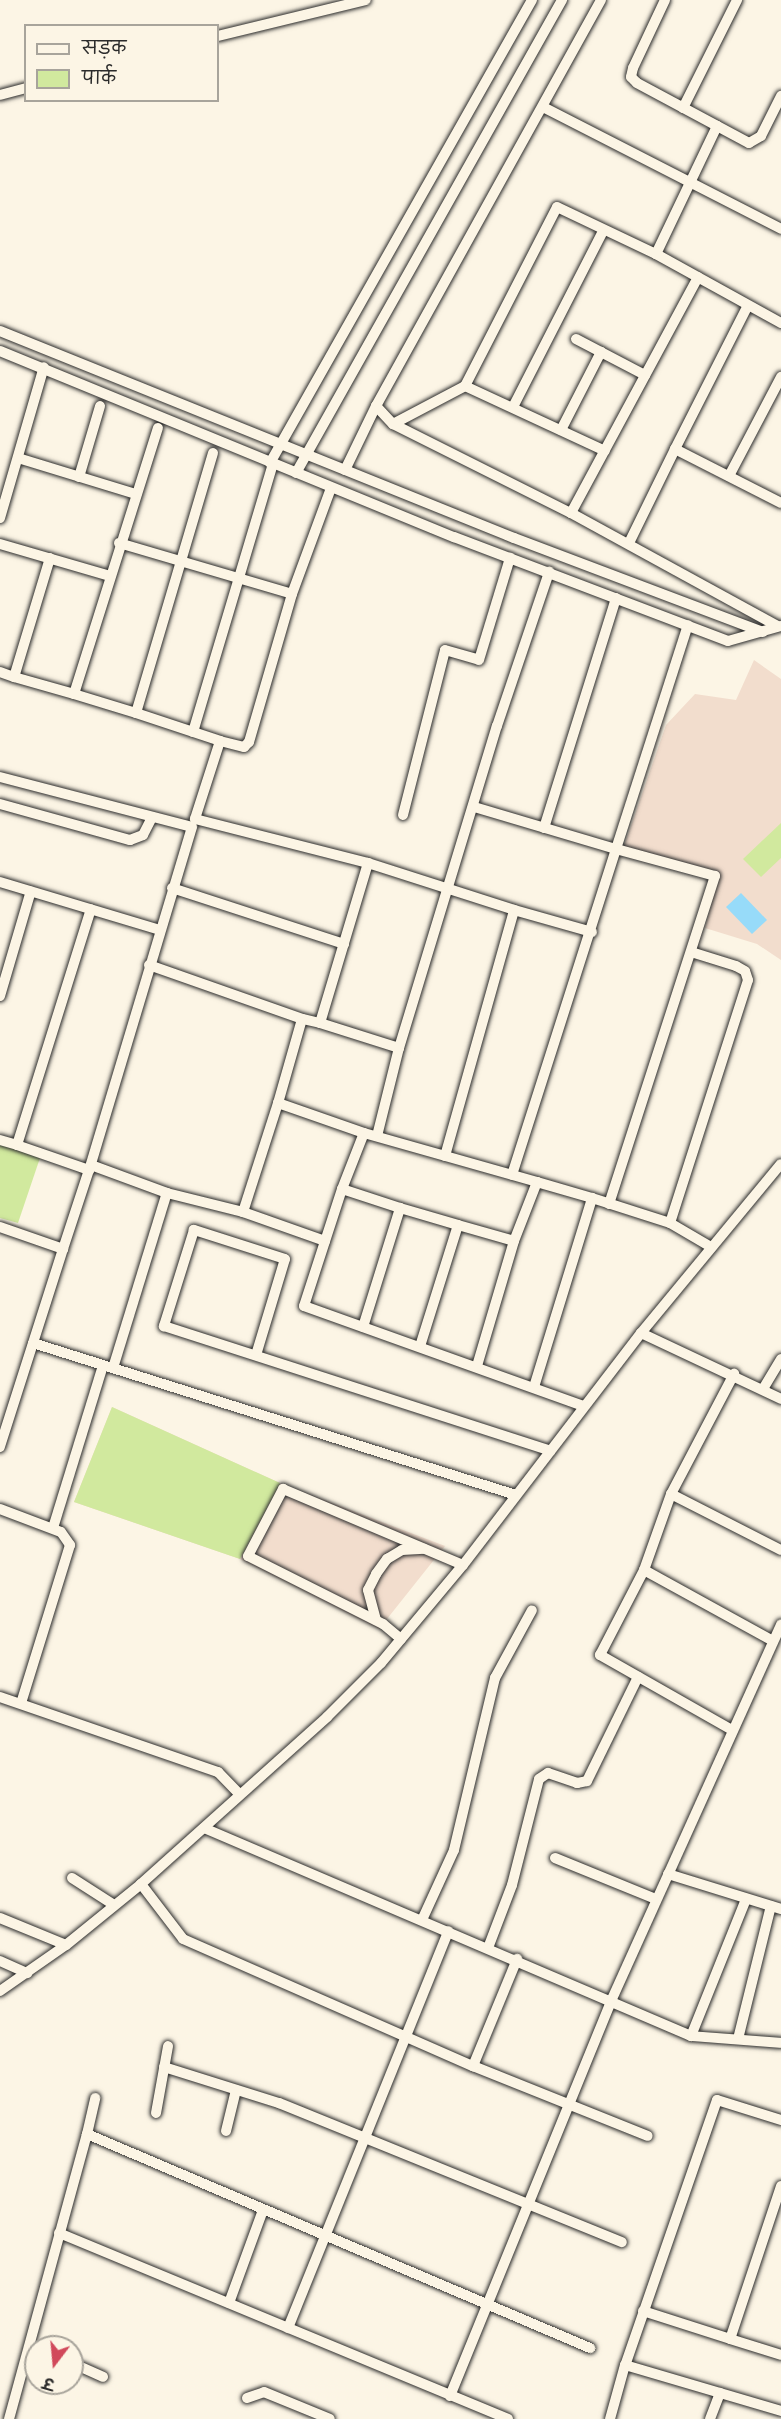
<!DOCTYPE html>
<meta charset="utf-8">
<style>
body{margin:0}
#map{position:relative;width:781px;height:2419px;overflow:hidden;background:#fcf5e5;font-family:"Gochi Hand","Playpen Sans Deva",sans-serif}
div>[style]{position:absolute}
.built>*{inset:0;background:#f2ddcd}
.green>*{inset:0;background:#d1e99e}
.water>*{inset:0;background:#97dbf9}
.roads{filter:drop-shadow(0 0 2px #2b2b2b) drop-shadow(0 0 2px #2b2b2b)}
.minor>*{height:10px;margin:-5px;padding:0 5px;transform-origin:5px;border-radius:5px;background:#fcf5e5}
span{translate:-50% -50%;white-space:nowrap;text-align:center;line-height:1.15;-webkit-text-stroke:4.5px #fcf5e5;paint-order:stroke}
.legend{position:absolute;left:24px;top:24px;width:195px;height:78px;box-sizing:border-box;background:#fcf5e5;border:2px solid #a8a49b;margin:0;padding:8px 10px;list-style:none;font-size:18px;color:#2b2b2b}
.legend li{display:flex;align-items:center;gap:12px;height:30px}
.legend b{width:30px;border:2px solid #a8a49b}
.north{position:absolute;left:24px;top:2335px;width:60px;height:60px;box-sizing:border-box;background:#fcf5e5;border:2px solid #a8a49b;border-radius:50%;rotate:196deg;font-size:16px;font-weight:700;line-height:24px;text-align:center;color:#2b2b2b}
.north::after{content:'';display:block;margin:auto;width:21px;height:27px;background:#d1495b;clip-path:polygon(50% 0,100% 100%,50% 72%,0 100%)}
</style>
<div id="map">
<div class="built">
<div style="clip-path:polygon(754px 660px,781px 679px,781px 960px,757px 944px,705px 928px,718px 878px,623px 849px,666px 725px,695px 694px,736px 700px)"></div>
<div style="clip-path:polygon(112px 1407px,280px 1483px,445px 1546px,379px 1629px,240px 1559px,74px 1502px)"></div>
</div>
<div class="green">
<div style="clip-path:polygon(781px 823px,781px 858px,761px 877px,743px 859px)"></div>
<div style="clip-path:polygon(0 1138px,42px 1152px,18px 1223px,0 1218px)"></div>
<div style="clip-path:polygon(112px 1407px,280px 1483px,240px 1559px,74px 1502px)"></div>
</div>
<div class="water">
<div style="clip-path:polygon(741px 893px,767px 920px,752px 934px,726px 907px)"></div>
</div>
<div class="roads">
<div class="minor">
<div style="left:665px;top:0;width:75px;rotate:115.2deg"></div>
<div style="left:633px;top:68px;width:9px;rotate:103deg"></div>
<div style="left:631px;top:77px;width:8px;rotate:45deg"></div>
<div style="left:637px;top:83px;width:127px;rotate:28.2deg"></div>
<div style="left:749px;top:143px;width:14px;rotate:-30deg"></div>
<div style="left:761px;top:136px;width:45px;rotate:-63.4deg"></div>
<div style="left:218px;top:36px;width:152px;rotate:-13.7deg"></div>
<div style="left:0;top:95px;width:27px;rotate:-15deg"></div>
<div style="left:543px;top:107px;width:267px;rotate:27.1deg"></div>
<div style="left:683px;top:108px;width:121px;rotate:-63.4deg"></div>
<div style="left:656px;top:254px;width:142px;rotate:-64.5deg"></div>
<div style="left:0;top:331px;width:554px;rotate:21.94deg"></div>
<div style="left:514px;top:538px;width:266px;rotate:20.7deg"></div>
<div style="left:576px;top:339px;width:78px;rotate:27.6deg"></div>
<div style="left:0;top:351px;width:491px;rotate:22.3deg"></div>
<div style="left:454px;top:537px;width:293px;rotate:20.8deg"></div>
<div style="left:728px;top:641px;width:55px;rotate:-15.8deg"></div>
<div style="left:465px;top:386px;width:154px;rotate:24.9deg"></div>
<div style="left:376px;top:406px;width:25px;rotate:47deg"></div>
<div style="left:393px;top:424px;width:199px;rotate:26.6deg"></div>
<div style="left:571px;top:513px;width:235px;rotate:28.7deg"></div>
<div style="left:513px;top:407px;width:198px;rotate:-62.9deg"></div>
<div style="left:393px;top:424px;width:81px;rotate:-27.8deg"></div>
<div style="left:465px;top:386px;width:201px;rotate:-62.8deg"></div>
<div style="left:557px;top:207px;width:110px;rotate:25.4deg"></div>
<div style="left:656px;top:254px;width:143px;rotate:28.9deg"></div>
<div style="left:561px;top:430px;width:88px;rotate:-62.9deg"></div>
<div style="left:675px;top:449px;width:161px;rotate:-63.1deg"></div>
<div style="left:213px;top:453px;width:271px;rotate:106.5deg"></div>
<div style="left:136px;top:713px;width:89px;rotate:18.4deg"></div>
<div style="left:220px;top:741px;width:25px;rotate:14deg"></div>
<div style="left:244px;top:747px;width:7px;rotate:-45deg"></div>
<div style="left:249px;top:742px;width:154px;rotate:-73.8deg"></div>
<div style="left:292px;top:594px;width:113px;rotate:-69.8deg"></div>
<div style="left:18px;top:458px;width:123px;rotate:17deg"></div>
<div style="left:270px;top:463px;width:532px;rotate:-60.5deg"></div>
<div style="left:345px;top:470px;width:71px;rotate:-64.2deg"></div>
<div style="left:376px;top:406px;width:464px;rotate:-61deg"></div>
<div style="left:296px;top:473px;width:543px;rotate:-60.65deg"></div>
<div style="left:729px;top:476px;width:112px;rotate:-62.3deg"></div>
<div style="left:79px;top:477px;width:74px;rotate:-73.5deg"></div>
<div style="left:571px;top:513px;width:268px;rotate:-61.7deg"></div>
<div style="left:0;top:518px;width:157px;rotate:-73.8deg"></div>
<div style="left:119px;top:543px;width:180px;rotate:16.4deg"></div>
<div style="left:629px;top:543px;width:105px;rotate:-63.9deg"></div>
<div style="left:675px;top:449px;width:119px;rotate:27deg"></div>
<div style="left:0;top:544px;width:115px;rotate:16.2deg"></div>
<div style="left:50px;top:558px;width:124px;rotate:106.8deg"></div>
<div style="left:14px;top:677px;width:62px;rotate:15.8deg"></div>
<div style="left:0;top:672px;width:15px;rotate:20deg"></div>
<div style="left:136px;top:713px;width:65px;rotate:-163deg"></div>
<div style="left:74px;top:694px;width:279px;rotate:-72.5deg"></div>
<div style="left:193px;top:732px;width:280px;rotate:-73.4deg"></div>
<div style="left:220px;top:741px;width:82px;rotate:107.8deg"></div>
<div style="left:195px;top:819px;width:179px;rotate:14.3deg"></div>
<div style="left:368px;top:863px;width:167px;rotate:106.7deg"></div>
<div style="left:320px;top:1023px;width:18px;rotate:-167deg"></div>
<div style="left:302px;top:1019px;width:87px;rotate:105.9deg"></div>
<div style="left:278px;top:1103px;width:91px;rotate:19.2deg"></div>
<div style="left:0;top:777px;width:198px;rotate:14.6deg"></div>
<div style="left:192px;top:827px;width:358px;rotate:106.7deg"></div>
<div style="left:0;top:804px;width:135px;rotate:15.5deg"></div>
<div style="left:130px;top:840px;width:14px;rotate:-21deg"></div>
<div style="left:143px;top:835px;width:20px;rotate:-63deg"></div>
<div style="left:474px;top:807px;width:148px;rotate:16.5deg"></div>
<div style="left:616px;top:849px;width:342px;rotate:107.7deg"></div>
<div style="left:403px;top:815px;width:170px;rotate:-75.7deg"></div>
<div style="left:445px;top:650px;width:35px;rotate:16deg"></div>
<div style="left:479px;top:660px;width:107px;rotate:-73.1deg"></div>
<div style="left:544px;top:828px;width:241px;rotate:-72.6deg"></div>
<div style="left:368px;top:863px;width:153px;rotate:17.8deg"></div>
<div style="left:0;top:882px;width:167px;rotate:16.7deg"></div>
<div style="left:172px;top:888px;width:181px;rotate:18deg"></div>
<div style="left:149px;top:965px;width:162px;rotate:19.4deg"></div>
<div style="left:0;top:996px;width:109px;rotate:-73.6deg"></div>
<div style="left:320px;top:1023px;width:83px;rotate:17.6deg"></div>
<div style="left:377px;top:1136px;width:91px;rotate:-76deg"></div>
<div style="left:399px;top:1048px;width:337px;rotate:-73.1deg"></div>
<div style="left:497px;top:726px;width:163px;rotate:-71.3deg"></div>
<div style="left:0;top:1140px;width:18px;rotate:16deg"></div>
<div style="left:445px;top:1156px;width:255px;rotate:-74.3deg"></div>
<div style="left:514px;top:910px;width:81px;rotate:15.8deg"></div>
<div style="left:91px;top:1165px;width:81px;rotate:20.2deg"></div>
<div style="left:342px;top:1189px;width:60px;rotate:-68.6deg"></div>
<div style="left:364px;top:1133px;width:180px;rotate:15.8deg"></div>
<div style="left:537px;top:1182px;width:63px;rotate:111.3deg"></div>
<div style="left:592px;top:1198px;width:82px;rotate:17.8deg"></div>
<div style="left:670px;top:1223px;width:255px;rotate:-72.2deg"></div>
<div style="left:748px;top:980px;width:9px;rotate:-108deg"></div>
<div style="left:745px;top:971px;width:10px;rotate:-151deg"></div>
<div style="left:736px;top:966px;width:47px;rotate:-162.7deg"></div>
<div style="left:609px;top:1204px;width:345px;rotate:-72.1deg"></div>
<div style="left:715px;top:876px;width:103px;rotate:-164.7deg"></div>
<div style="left:616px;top:849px;width:235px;rotate:-72.2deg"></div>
<div style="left:400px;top:1208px;width:60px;rotate:16.3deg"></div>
<div style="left:458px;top:1225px;width:127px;rotate:107.4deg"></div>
<div style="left:243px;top:1212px;width:114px;rotate:-72.2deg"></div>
<div style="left:670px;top:1223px;width:48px;rotate:30.3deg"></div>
<div style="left:458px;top:1225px;width:58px;rotate:15.9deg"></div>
<div style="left:514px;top:1241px;width:130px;rotate:106.5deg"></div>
<div style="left:0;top:1227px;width:67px;rotate:19.2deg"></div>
<div style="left:63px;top:1249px;width:208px;rotate:107.7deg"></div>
<div style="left:63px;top:1249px;width:83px;rotate:-71.8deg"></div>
<div style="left:89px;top:1170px;width:76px;rotate:-160.9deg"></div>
<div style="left:17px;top:1145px;width:247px;rotate:-72.6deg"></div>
<div style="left:363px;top:1327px;width:125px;rotate:-72.7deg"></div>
<div style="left:400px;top:1208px;width:61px;rotate:-161.9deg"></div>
<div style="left:342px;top:1189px;width:123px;rotate:108deg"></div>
<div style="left:304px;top:1306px;width:296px;rotate:19.7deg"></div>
<div style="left:641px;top:1333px;width:155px;rotate:25.2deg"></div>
<div style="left:33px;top:1343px;width:506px;rotate:17.47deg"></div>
<div style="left:256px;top:1355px;width:100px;rotate:-73.2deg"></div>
<div style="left:285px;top:1259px;width:96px;rotate:-162.3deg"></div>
<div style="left:194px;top:1230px;width:101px;rotate:107.4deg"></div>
<div style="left:164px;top:1326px;width:406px;rotate:17.9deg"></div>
<div style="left:113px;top:1368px;width:183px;rotate:-72.9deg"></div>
<div style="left:167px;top:1193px;width:78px;rotate:14deg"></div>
<div style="left:243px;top:1212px;width:87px;rotate:19.5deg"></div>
<div style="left:534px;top:1387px;width:198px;rotate:-72.9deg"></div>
<div style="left:592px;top:1198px;width:57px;rotate:-163.8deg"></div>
<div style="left:763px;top:1389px;width:35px;rotate:-59deg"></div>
<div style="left:671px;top:1494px;width:123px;rotate:27deg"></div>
<div style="left:0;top:1509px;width:65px;rotate:20.7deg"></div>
<div style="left:61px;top:1532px;width:16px;rotate:55deg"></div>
<div style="left:70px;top:1545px;width:165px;rotate:107.2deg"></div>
<div style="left:53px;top:1528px;width:170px;rotate:-72.9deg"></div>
<div style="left:644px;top:1570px;width:147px;rotate:28.8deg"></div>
<div style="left:376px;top:1620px;width:31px;rotate:-105deg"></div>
<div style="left:368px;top:1590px;width:18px;rotate:-63deg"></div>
<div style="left:376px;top:1574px;width:19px;rotate:-54deg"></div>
<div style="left:387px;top:1559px;width:17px;rotate:-31deg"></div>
<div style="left:402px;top:1550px;width:22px;rotate:-3deg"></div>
<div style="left:401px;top:1639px;width:23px;rotate:-140deg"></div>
<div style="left:383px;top:1624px;width:151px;rotate:-153.3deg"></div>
<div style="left:248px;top:1556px;width:76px;rotate:-62.4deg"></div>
<div style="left:283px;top:1489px;width:195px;rotate:22.9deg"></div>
<div style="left:0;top:1697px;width:231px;rotate:19deg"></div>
<div style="left:218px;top:1772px;width:30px;rotate:46deg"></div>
<div style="left:732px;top:1730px;width:152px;rotate:-150.4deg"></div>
<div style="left:600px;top:1655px;width:96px;rotate:-62.6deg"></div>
<div style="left:644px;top:1570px;width:81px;rotate:-70.4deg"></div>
<div style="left:671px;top:1494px;width:136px;rotate:-62.3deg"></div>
<div style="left:204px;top:1828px;width:530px;rotate:23.13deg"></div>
<div style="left:691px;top:2036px;width:90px;rotate:4.4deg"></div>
<div style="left:555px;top:1858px;width:109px;rotate:22.1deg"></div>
<div style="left:668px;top:1874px;width:118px;rotate:17.2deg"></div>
<div style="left:72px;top:1878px;width:50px;rotate:32.7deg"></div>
<div style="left:141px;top:1884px;width:69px;rotate:52.6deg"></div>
<div style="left:183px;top:1939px;width:317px;rotate:23.7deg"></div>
<div style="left:473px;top:2066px;width:188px;rotate:21.8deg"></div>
<div style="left:0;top:1918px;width:71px;rotate:22.2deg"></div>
<div style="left:422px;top:1920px;width:77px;rotate:-65.4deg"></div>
<div style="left:454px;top:1850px;width:177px;rotate:-76.6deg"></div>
<div style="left:495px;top:1678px;width:77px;rotate:-61.4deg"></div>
<div style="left:488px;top:1948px;width:67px;rotate:-69.1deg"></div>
<div style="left:512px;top:1885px;width:109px;rotate:-75.7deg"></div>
<div style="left:539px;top:1779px;width:11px;rotate:-34deg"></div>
<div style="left:548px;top:1773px;width:31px;rotate:19deg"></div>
<div style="left:577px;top:1783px;width:10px;rotate:-11deg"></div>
<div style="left:587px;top:1781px;width:116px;rotate:-63.9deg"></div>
<div style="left:0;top:1961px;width:30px;rotate:24deg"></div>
<div style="left:0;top:1991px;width:80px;rotate:-34.9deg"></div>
<div style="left:66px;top:1945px;width:97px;rotate:-39.1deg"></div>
<div style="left:141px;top:1884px;width:250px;rotate:-41.9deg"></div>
<div style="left:327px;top:1717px;width:76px;rotate:-45deg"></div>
<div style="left:381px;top:1663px;width:128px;rotate:-50.1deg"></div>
<div style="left:463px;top:1565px;width:292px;rotate:-52.5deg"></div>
<div style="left:641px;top:1333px;width:219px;rotate:-50.4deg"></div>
<div style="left:691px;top:2036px;width:148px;rotate:-68.1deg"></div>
<div style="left:738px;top:2039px;width:137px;rotate:-76.1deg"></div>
<div style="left:473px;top:2066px;width:116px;rotate:-67.6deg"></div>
<div style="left:164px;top:2067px;width:121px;rotate:17.4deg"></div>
<div style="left:279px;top:2103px;width:370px;rotate:22.1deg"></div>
<div style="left:156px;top:2113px;width:68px;rotate:-79.8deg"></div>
<div style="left:781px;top:2120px;width:67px;rotate:-162.6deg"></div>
<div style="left:717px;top:2100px;width:281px;rotate:109.1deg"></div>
<div style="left:625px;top:2365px;width:163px;rotate:16.4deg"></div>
<div style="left:226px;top:2131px;width:42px;rotate:-76.3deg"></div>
<div style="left:87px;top:2134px;width:37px;rotate:-77deg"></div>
<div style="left:781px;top:2186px;width:161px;rotate:108.4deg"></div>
<div style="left:730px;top:2339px;width:53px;rotate:17.4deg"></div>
<div style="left:59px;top:2233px;width:486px;rotate:22.5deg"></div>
<div style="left:229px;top:2303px;width:99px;rotate:-69.9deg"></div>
<div style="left:643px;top:2311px;width:91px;rotate:17.8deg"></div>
<div style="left:288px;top:2328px;width:428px;rotate:-68deg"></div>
<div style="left:72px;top:2363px;width:34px;rotate:24deg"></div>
<div style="left:450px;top:2396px;width:429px;rotate:-67.8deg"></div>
<div style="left:612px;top:1999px;width:411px;rotate:-65.7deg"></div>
<div style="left:247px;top:2398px;width:18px;rotate:-19deg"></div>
<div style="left:264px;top:2392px;width:71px;rotate:22.2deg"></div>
<div style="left:9px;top:2419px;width:295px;rotate:-74.7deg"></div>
<div style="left:87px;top:2134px;width:547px;rotate:23.05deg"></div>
<div style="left:610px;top:2419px;width:56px;rotate:-74.5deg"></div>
<div style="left:710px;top:2419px;width:28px;rotate:-69deg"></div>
</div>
</div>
<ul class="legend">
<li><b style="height:8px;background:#fcf5e5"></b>सड़क</li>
<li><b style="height:16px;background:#d1e99e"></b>पार्क</li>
</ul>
<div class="north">उ</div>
</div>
